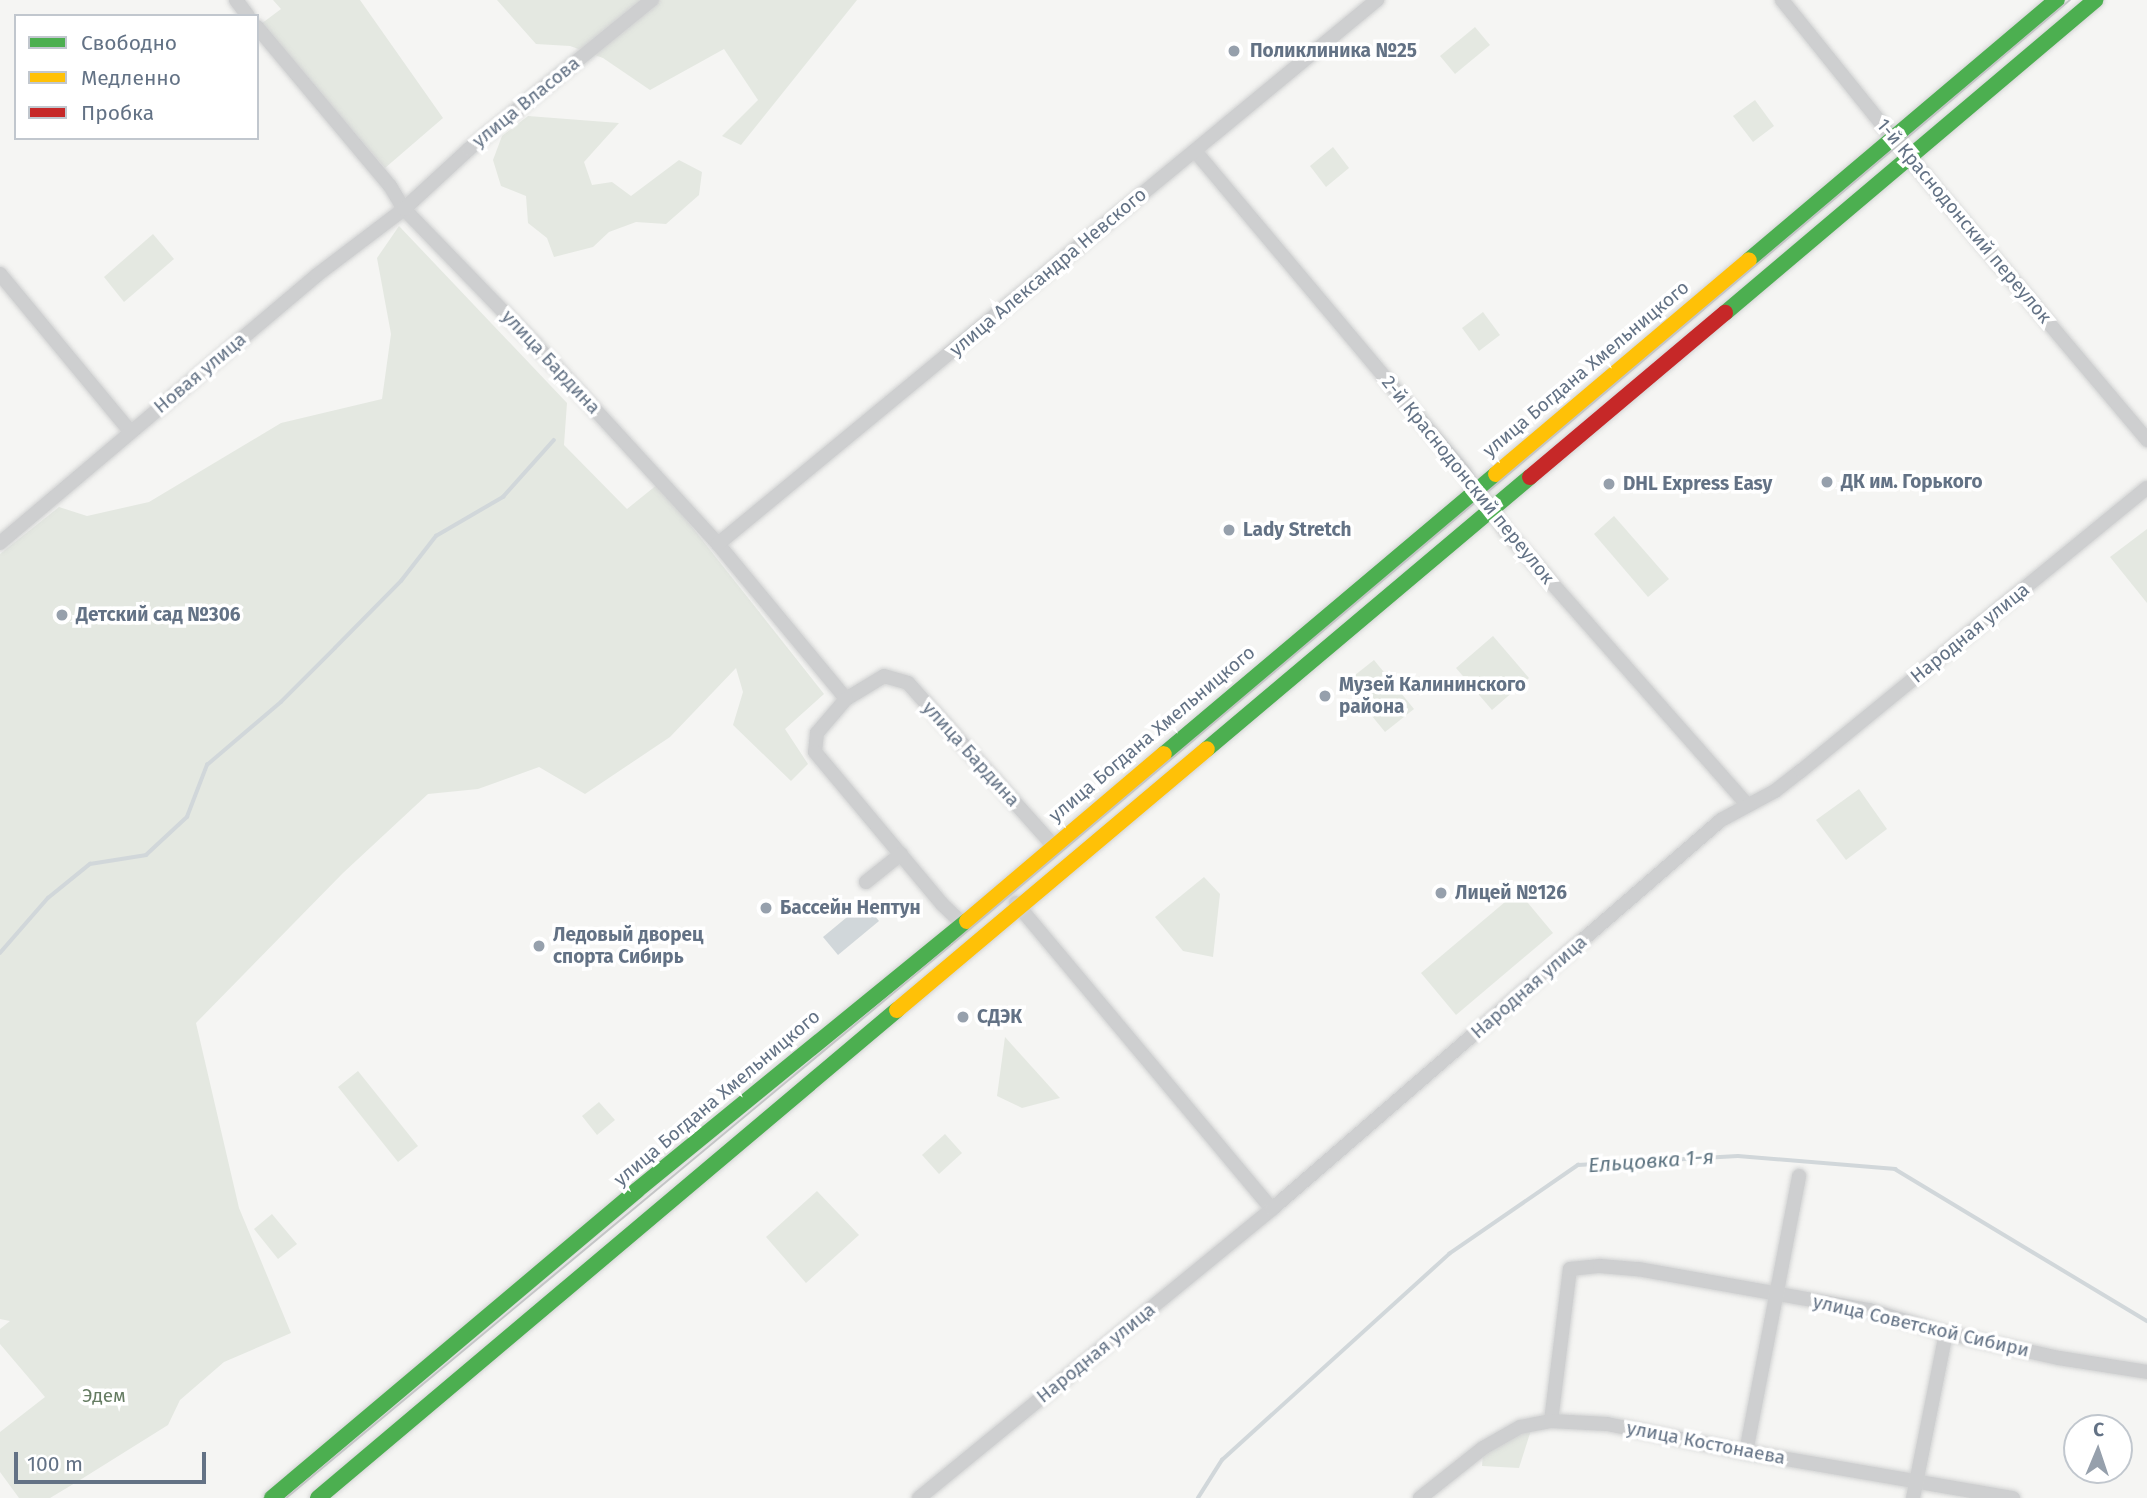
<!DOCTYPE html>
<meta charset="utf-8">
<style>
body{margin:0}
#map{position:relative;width:2147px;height:1498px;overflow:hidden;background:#f5f5f3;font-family:"Fira Sans",sans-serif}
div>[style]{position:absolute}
.green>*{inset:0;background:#e4e8e1}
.water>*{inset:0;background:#d1d7da}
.stream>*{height:3.5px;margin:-1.75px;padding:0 1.75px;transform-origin:1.75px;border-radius:1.75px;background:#d1d7da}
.roads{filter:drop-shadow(0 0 2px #d2d3d3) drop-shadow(0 0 2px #d2d3d3)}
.street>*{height:14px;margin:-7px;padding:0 7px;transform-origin:7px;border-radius:7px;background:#cecfd0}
.fast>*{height:16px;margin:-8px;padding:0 8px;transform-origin:8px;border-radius:8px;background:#4caf50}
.slow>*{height:16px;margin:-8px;padding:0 8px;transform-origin:8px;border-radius:8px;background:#ffc107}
.jam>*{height:16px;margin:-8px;padding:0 8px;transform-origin:8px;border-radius:8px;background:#c62828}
.tram>*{height:2px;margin:-1px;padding:0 1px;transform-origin:1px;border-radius:1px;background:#c4c5c6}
.dots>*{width:19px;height:19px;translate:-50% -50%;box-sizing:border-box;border:4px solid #fff;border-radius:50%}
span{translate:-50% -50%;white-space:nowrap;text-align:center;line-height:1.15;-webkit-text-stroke:7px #fff;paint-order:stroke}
.poi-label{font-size:19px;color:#637285;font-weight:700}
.left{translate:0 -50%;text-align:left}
.street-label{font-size:19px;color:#637285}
.park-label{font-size:19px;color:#657c62}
.water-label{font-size:21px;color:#5f7582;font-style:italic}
.legend{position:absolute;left:14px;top:14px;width:245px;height:126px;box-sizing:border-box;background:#fff;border:2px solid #c1c7ce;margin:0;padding:9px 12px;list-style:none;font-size:21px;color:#637285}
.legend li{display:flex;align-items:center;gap:14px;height:35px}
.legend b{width:35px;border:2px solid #c1c7ce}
.north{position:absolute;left:2063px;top:1414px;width:70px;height:70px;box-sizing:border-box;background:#fff;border:2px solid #c1c7ce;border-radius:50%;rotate:2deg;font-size:19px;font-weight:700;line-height:28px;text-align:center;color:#637285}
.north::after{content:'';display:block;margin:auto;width:24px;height:32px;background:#96a0ac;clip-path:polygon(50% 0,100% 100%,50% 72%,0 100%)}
.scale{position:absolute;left:14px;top:1452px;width:192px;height:32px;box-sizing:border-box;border:4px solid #637285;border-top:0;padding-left:9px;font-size:21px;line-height:24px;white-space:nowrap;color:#637285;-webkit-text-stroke:5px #fff;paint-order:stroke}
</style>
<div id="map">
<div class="green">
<div style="clip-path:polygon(273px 0,360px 0,443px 118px,385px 168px,261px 24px,281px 9px)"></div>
<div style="clip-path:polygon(497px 0,857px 0,741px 145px,722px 136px,758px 100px,724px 49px,650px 90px,603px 58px,570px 46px,536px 44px)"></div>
<div style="clip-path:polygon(1475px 27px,1490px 45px,1455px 74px,1440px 56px)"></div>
<div style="clip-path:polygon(1755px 100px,1774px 126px,1753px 142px,1733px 116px)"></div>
<div style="clip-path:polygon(528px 116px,619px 123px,584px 162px,592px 185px,612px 182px,631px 196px,679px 160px,702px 172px,699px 195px,666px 224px,636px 222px,609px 232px,593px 247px,554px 257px,547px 238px,528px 223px,526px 196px,501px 186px,493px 160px,502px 136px)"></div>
<div style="clip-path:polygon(1333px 147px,1349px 168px,1326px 187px,1310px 166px)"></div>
<div style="clip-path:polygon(399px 226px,567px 403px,564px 445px,627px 509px,658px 484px,824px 694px,785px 729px,808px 764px,791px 781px,733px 725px,743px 692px,736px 668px,670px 737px,585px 794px,539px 767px,478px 789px,428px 794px,343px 873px,196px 1023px,239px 1208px,291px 1333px,224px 1362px,180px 1400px,168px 1425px,80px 1480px,50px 1498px,19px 1498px,0 1472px,0 1432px,45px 1397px,0 1344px,0 1329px,10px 1321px,0 1319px,0 554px,59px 507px,87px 516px,149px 502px,281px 423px,382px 399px,391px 334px,377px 258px)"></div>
<div style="clip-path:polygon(153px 234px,174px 259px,124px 302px,104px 277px)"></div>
<div style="clip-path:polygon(1483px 312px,1500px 335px,1479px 351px,1462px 328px)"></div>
<div style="clip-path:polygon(1614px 516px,1669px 579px,1648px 597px,1594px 534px)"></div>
<div style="clip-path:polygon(2147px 529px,2147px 603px,2110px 557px)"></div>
<div style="clip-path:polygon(1493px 636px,1529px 678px,1492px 710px,1456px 668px)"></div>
<div style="clip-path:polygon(1374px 660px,1414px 709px,1385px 732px,1345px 683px)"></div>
<div style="clip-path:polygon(1859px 789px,1887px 829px,1846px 860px,1816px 820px)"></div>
<div style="clip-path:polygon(1204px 877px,1220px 894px,1213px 957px,1183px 951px,1155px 917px)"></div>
<div style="clip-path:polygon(1518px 891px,1553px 933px,1456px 1015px,1421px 973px)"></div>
<div style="clip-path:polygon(1005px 1037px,1060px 1098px,1022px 1108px,997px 1096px)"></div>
<div style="clip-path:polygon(358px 1071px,418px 1146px,398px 1162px,338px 1087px)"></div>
<div style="clip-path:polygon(599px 1102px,615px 1120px,597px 1135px,582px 1116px)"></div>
<div style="clip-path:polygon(945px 1134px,962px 1153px,939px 1174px,922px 1155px)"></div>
<div style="clip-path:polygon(817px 1191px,859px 1235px,806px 1283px,766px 1237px)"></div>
<div style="clip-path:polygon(272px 1214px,297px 1244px,278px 1259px,254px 1229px)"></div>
<div style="clip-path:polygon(1531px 1430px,1519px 1468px,1482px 1466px,1483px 1454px,1505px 1440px)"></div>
</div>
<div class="water">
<div style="clip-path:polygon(864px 903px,879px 921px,838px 955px,823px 937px)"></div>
</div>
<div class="stream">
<div style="left:0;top:953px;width:73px;rotate:-48.9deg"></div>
<div style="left:48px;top:898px;width:54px;rotate:-39deg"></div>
<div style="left:90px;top:864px;width:57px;rotate:-9.1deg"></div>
<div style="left:146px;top:855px;width:56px;rotate:-42.8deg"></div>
<div style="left:187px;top:817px;width:56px;rotate:-69deg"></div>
<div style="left:207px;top:765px;width:97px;rotate:-40.4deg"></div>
<div style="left:281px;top:702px;width:76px;rotate:-45deg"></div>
<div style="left:335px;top:648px;width:94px;rotate:-45.4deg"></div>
<div style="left:401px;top:581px;width:57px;rotate:-52.1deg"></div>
<div style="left:436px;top:536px;width:78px;rotate:-30.2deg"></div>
<div style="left:503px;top:497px;width:76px;rotate:-48.2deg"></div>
<div style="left:1198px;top:1498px;width:45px;rotate:-57.7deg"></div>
<div style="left:1222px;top:1460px;width:307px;rotate:-42.2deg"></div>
<div style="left:1449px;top:1254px;width:157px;rotate:-34.6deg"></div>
<div style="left:1578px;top:1165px;width:160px;rotate:-3.2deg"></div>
<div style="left:1738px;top:1156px;width:158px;rotate:4.7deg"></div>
<div style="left:1895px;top:1169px;width:294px;rotate:31.1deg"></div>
</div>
<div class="roads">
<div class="street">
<div style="left:236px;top:0;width:20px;rotate:53deg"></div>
<div style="left:1782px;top:0;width:177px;rotate:51.2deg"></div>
<div style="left:1893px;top:138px;width:395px;rotate:49.9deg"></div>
<div style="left:257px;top:27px;width:207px;rotate:50.1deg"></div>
<div style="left:390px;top:186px;width:27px;rotate:59deg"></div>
<div style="left:404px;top:209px;width:185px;rotate:45.9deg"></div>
<div style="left:533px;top:342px;width:274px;rotate:47.5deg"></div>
<div style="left:718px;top:544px;width:201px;rotate:50.4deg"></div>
<div style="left:846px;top:699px;width:44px;rotate:-31.2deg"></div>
<div style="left:884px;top:676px;width:25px;rotate:16deg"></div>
<div style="left:908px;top:683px;width:217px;rotate:48.2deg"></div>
<div style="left:1195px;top:151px;width:419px;rotate:50deg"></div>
<div style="left:1464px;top:472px;width:72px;rotate:54.6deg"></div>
<div style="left:1506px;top:531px;width:364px;rotate:48.6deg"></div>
<div style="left:0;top:274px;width:204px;rotate:50.4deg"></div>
<div style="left:0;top:543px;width:415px;rotate:-40.2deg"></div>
<div style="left:317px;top:275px;width:109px;rotate:-37.2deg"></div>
<div style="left:404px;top:209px;width:88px;rotate:-42.7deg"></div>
<div style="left:469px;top:149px;width:236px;rotate:-39.2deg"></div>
<div style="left:718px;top:544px;width:855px;rotate:-39.54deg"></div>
<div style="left:846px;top:699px;width:45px;rotate:130.5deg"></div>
<div style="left:817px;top:733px;width:19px;rotate:96deg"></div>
<div style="left:815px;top:752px;width:198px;rotate:50.1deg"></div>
<div style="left:942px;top:904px;width:29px;rotate:44deg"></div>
<div style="left:866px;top:882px;width:45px;rotate:-38.7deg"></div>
<div style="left:1016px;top:903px;width:399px;rotate:50.1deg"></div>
<div style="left:1551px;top:1421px;width:153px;rotate:-82.9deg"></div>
<div style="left:1570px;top:1269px;width:30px;rotate:-6deg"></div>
<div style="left:1600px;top:1266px;width:38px;rotate:5deg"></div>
<div style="left:1638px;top:1269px;width:235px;rotate:10.1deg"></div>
<div style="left:1869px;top:1310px;width:80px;rotate:16.6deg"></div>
<div style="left:1946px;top:1333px;width:116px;rotate:12.5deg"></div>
<div style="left:2059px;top:1358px;width:89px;rotate:9deg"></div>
<div style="left:1746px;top:1452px;width:281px;rotate:-79.1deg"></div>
<div style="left:919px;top:1498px;width:456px;rotate:-39.3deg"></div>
<div style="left:1272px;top:1209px;width:594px;rotate:-40.9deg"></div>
<div style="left:1721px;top:820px;width:61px;rotate:-28.2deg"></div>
<div style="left:1775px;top:791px;width:33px;rotate:-38deg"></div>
<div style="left:1801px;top:771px;width:447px;rotate:-39.3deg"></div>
<div style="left:1420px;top:1498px;width:80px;rotate:-38.4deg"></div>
<div style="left:1483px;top:1448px;width:43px;rotate:-29.6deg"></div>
<div style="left:1520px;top:1427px;width:32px;rotate:-11deg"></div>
<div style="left:1551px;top:1421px;width:56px;rotate:3.1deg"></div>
<div style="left:1607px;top:1424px;width:142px;rotate:11.4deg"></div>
<div style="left:1746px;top:1452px;width:271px;rotate:9.8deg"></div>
<div style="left:1913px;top:1498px;width:168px;rotate:-78.7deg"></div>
</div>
<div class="fast">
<div style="left:1749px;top:260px;width:403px;rotate:-40.2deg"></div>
<div style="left:1725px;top:313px;width:485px;rotate:-40.2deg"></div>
<div style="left:1207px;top:749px;width:422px;rotate:-40.1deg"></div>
<div style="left:1164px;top:754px;width:434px;rotate:-40.1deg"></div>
<div style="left:272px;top:1498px;width:476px;rotate:-40.1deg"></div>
<div style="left:636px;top:1191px;width:427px;rotate:-39.2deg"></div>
<div style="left:318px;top:1498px;width:757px;rotate:-40.13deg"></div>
</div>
<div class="slow">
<div style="left:1496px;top:474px;width:331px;rotate:-40.2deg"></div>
<div style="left:967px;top:921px;width:258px;rotate:-40.3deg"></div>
<div style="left:897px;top:1010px;width:405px;rotate:-40.1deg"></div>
</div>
<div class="jam">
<div style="left:1530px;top:477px;width:255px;rotate:-40.1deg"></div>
</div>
</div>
<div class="tram">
<div style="left:286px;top:1498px;width:866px;rotate:-39.75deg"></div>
<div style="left:952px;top:944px;width:1463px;rotate:-40.18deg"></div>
</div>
<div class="dots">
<div style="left:1234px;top:51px;background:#96a0ac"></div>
<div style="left:1827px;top:482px;background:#96a0ac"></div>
<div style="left:1609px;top:484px;background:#96a0ac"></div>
<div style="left:1229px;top:530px;background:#96a0ac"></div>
<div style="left:62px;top:615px;background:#96a0ac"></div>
<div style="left:1325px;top:696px;background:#96a0ac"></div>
<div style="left:1441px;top:893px;background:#96a0ac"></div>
<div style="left:766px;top:908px;background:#96a0ac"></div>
<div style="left:539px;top:946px;background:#96a0ac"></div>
<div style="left:963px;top:1017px;background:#96a0ac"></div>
</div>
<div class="poi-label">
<span class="left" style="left:1250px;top:51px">Поликлиника №25</span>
<span class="left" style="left:1841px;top:482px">ДК им. Горького</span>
<span class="left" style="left:1623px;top:484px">DHL Express Easy</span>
<span class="left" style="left:1243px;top:530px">Lady Stretch</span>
<span class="left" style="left:76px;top:615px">Детский сад №306</span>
<span class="left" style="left:1339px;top:696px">Музей Калининского<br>района</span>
<span class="left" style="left:1455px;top:893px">Лицей №126</span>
<span class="left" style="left:780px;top:908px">Бассейн Нептун</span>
<span class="left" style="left:553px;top:946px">Ледовый дворец<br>спорта Сибирь</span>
<span class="left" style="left:977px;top:1017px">СДЭК</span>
</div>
<div class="street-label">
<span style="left:526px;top:102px;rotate:-39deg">улица Власова</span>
<span style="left:1964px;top:221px;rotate:50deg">1-й Краснодонский переулок</span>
<span style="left:1048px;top:272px;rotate:-40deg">улица Александра Невского</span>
<span style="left:551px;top:362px;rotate:47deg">улица Бардина</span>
<span style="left:1586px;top:369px;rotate:-40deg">улица Богдана Хмельницкого</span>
<span style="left:200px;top:373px;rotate:-40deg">Новая улица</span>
<span style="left:1468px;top:480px;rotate:51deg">2-й Краснодонский переулок</span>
<span style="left:1970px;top:633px;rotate:-39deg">Народная улица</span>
<span style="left:1152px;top:734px;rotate:-40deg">улица Богдана Хмельницкого</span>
<span style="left:971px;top:754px;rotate:48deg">улица Бардина</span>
<span style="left:1529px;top:987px;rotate:-41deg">Народная улица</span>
<span style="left:717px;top:1098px;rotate:-40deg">улица Богдана Хмельницкого</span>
<span style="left:1921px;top:1326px;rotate:13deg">улица Советской Сибири</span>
<span style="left:1096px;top:1353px;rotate:-39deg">Народная улица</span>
<span style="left:1706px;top:1443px;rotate:11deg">улица Костонаева</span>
</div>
<div class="park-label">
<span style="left:104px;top:1396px">Эдем</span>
</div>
<div class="water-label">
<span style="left:1651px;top:1161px;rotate:-4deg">Ельцовка 1-я</span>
</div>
<ul class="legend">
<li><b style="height:9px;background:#4caf50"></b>Свободно</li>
<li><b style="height:9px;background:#ffc107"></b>Медленно</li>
<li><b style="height:9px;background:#c62828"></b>Пробка</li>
</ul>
<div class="north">С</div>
<div class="scale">100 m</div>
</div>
